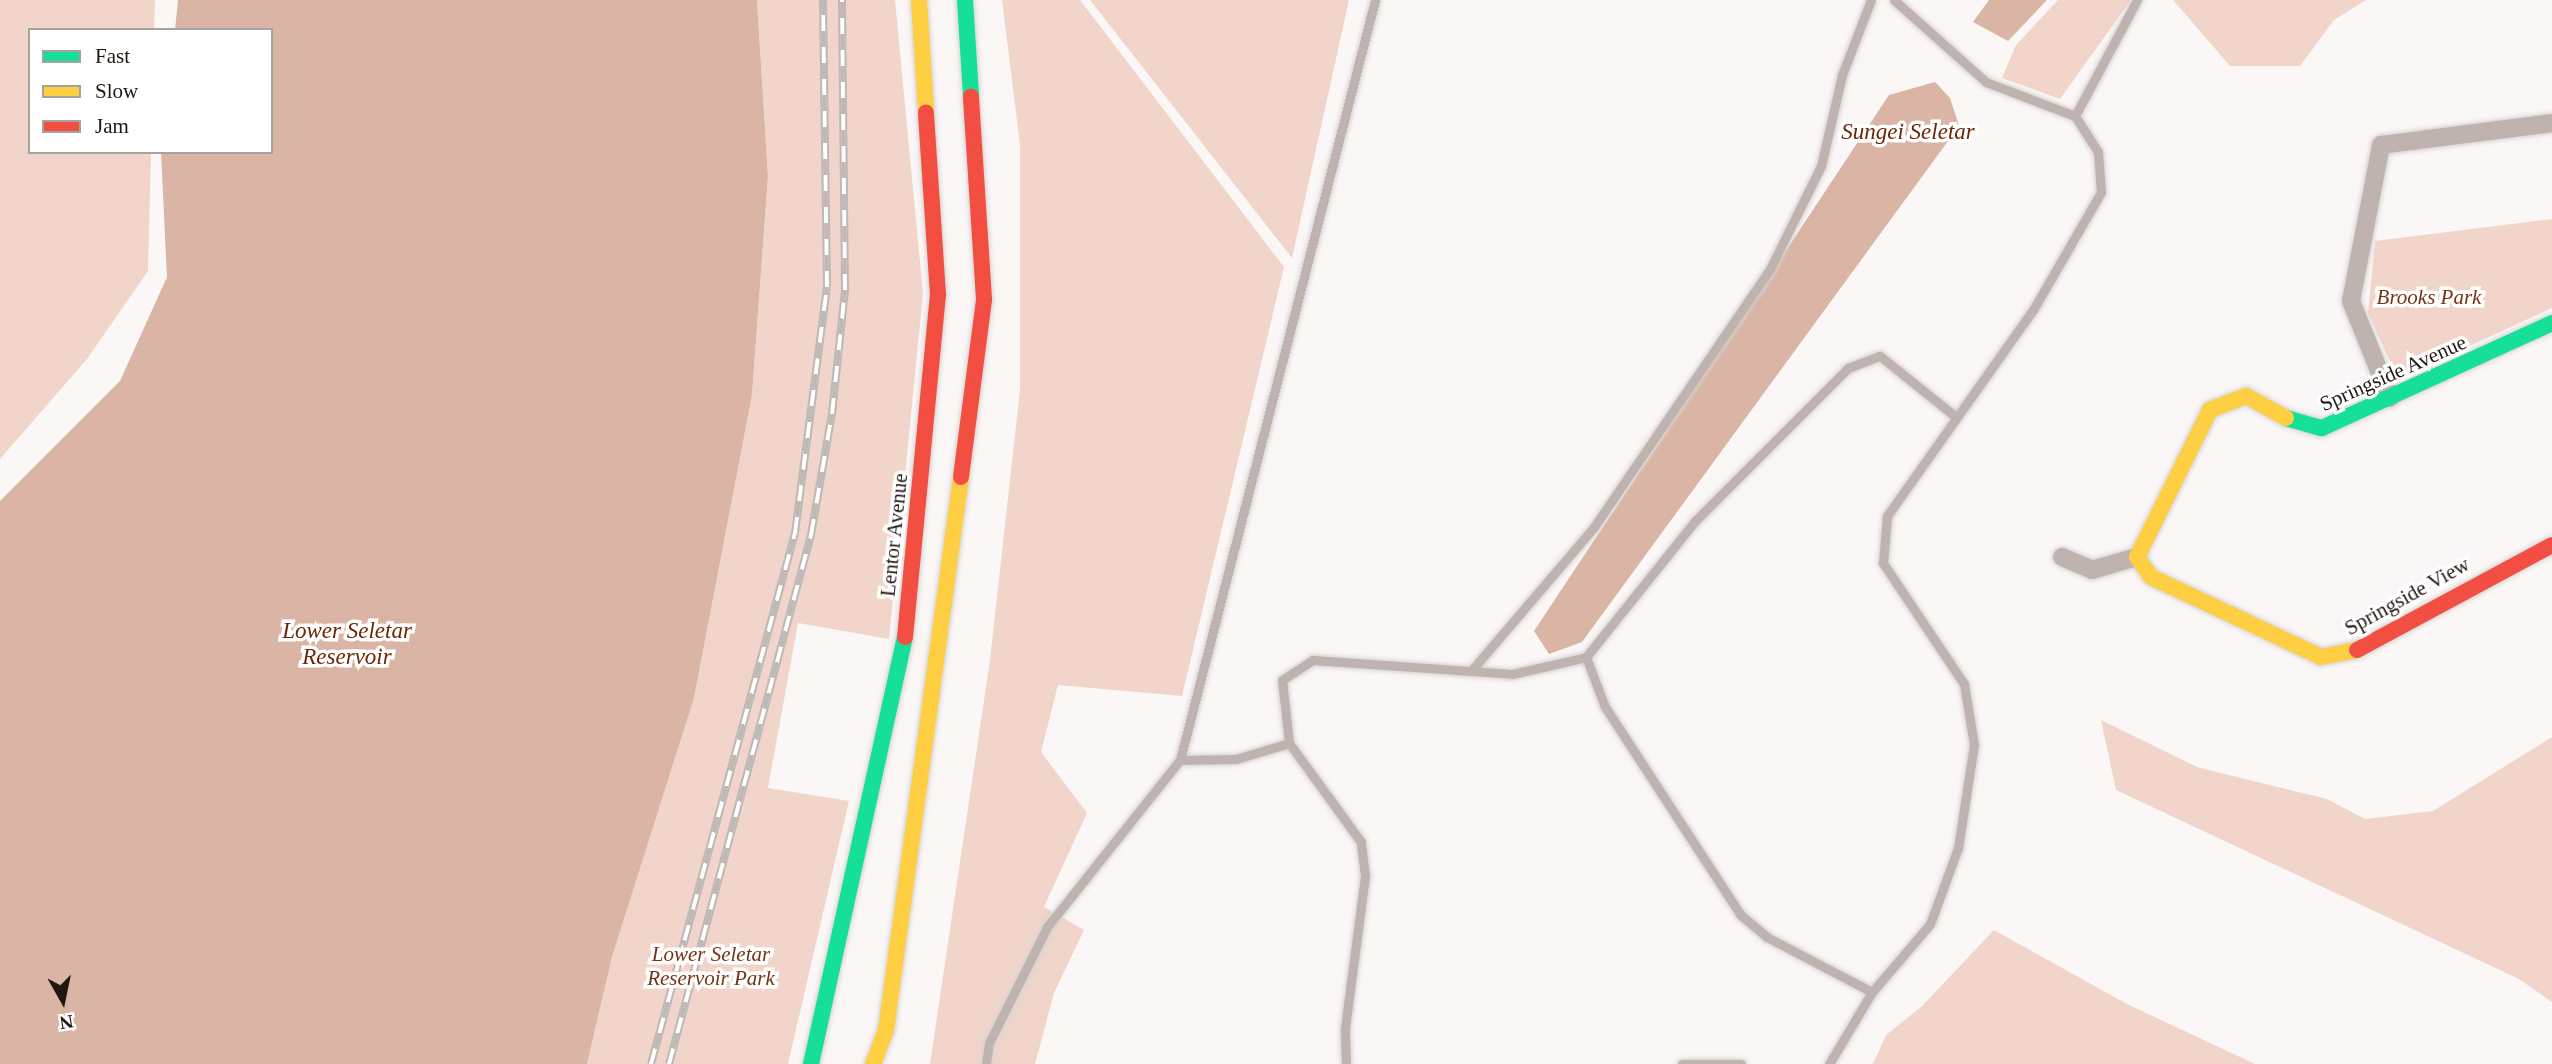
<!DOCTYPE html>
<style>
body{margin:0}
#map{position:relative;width:2552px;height:1064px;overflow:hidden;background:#faf7f6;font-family:Georgia,serif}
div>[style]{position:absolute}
.green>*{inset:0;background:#f1d5cb}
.water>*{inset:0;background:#dab4a4}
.roads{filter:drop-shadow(0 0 2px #d6d3d2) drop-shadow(0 0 2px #d6d3d2)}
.lane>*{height:9px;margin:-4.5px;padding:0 4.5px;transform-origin:4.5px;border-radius:4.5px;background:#bfb3af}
.street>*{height:18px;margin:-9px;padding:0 9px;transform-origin:9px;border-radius:9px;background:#bfb3af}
.fast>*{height:16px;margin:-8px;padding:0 8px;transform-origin:8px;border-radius:8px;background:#16e098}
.slow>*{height:16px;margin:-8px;padding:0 8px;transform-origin:8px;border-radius:8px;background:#ffcf43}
.jam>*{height:16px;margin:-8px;padding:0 8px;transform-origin:8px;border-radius:8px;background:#f24e42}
.rail>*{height:8px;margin-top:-4px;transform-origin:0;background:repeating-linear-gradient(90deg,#fff 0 16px,#bfb9b5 0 32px);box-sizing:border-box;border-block:2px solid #bfb9b5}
span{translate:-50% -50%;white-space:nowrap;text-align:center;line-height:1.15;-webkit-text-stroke:7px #fff;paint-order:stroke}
.park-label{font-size:21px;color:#753314;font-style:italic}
.street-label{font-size:21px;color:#211712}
.water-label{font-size:23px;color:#692705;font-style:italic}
.legend{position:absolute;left:28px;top:28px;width:245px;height:126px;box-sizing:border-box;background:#fff;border:2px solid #a6a2a0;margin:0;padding:9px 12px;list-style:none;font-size:21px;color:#211712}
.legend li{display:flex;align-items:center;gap:14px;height:35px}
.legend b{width:35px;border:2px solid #a6a2a0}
.north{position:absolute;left:28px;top:966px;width:70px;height:70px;-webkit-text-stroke:5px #fff;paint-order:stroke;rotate:171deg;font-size:19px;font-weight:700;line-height:28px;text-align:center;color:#211712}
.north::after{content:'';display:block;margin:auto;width:24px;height:32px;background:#211712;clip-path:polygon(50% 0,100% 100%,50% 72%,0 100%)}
</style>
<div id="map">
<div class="green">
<div style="clip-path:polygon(0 0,155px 0,154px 30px,30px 30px,30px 152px,151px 152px,148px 271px,87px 359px,0 459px)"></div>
<div style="clip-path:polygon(757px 0,895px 0,923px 293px,889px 639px,798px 623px,768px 788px,849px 801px,788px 1064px,587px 1064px,612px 957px,694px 698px,752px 395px,768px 176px)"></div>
<div style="clip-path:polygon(1002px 0,1080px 0,1284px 267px,1182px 696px,1058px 685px,1041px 752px,1087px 813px,1044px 907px,1084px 930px,1054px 993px,1035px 1064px,930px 1064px,990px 660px,1020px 390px,1020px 145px)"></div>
<div style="clip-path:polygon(1090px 0,1349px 0,1292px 258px)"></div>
<div style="clip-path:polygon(2058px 0,2131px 0,2060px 99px,2002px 78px,2016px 45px)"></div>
<div style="clip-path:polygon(2173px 0,2366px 0,2334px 20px,2300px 66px,2230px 66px)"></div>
<div style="clip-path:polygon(2552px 219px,2552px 308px,2398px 379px,2368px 313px,2375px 241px)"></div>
<div style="clip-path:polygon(2101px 720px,2197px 767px,2327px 799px,2365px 819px,2433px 811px,2552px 737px,2552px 1002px,2519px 979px,2116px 790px)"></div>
<div style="clip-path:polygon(1994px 930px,2127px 1004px,2255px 1064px,1873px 1064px,1886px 1035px,1921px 1007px)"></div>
</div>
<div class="water">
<div style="clip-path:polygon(178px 0,757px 0,768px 176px,752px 395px,694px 698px,612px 957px,587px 1064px,0 1064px,0 501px,120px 381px,167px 277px,161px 152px,271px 152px,271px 30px,175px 30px)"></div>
<div style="clip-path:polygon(1989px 0,2047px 0,2008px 41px,1973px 22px)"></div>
<div style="clip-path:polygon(1935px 82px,1950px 98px,1959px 126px,1582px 642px,1549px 654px,1534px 631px,1889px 95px)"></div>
</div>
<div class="roads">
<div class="lane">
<div style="left:2075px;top:116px;width:132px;rotate:-61.9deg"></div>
<div style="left:1471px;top:671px;width:189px;rotate:-49.5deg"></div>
<div style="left:1594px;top:527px;width:312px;rotate:-55.7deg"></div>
<div style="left:1770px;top:269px;width:115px;rotate:-63.7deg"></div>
<div style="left:1821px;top:166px;width:93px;rotate:-77deg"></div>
<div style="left:1842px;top:75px;width:80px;rotate:-68.9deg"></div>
<div style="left:1180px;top:760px;width:56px;rotate:-1deg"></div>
<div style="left:1236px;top:759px;width:55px;rotate:-16.8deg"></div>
<div style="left:1872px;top:992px;width:119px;rotate:-152.4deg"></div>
<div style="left:1767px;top:937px;width:35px;rotate:-140deg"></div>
<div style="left:1740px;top:914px;width:247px;rotate:-123.1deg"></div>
<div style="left:1605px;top:707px;width:53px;rotate:-110.8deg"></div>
<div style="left:1586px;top:657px;width:173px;rotate:-51.3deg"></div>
<div style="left:1694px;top:522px;width:218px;rotate:-45deg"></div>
<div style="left:1848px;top:368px;width:34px;rotate:-21deg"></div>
<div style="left:1880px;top:356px;width:97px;rotate:38.8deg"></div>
<div style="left:986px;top:1064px;width:21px;rotate:-82deg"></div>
<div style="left:989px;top:1043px;width:130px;rotate:-63.4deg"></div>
<div style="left:1047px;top:927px;width:213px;rotate:-51.5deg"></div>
<div style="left:1180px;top:760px;width:785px;rotate:-75.61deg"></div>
<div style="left:1346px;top:1064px;width:36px;rotate:-92deg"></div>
<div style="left:1345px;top:1028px;width:153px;rotate:-82.5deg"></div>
<div style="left:1365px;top:876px;width:34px;rotate:-97deg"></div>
<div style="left:1361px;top:842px;width:122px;rotate:-126deg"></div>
<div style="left:1289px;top:743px;width:63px;rotate:-96.3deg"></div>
<div style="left:1282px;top:680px;width:37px;rotate:-33deg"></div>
<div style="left:1313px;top:660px;width:199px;rotate:4deg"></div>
<div style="left:1512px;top:674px;width:76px;rotate:-12.9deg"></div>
<div style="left:1682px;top:1064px;width:59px"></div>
<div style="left:1829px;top:1064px;width:84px;rotate:-59.2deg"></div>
<div style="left:1872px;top:992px;width:89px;rotate:-49.5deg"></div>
<div style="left:1930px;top:924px;width:81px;rotate:-69.8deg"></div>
<div style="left:1958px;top:848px;width:104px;rotate:-81.2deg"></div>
<div style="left:1974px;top:745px;width:62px;rotate:-99.3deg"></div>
<div style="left:1964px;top:684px;width:146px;rotate:-123.8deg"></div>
<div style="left:1883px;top:563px;width:47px;rotate:-85.1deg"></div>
<div style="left:1887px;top:516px;width:252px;rotate:-54.7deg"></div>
<div style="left:2033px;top:310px;width:136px;rotate:-60deg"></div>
<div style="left:2101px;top:192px;width:40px;rotate:-94.3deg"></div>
<div style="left:2098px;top:152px;width:43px;rotate:-122.6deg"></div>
<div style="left:2075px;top:116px;width:95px;rotate:-159.1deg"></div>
<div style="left:1986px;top:82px;width:123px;rotate:-138.3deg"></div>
</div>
<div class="street">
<div style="left:2390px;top:398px;width:105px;rotate:-111.9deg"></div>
<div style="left:2351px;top:301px;width:159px;rotate:-79.1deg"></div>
<div style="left:2381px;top:145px;width:172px;rotate:-7.3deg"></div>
<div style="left:2062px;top:557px;width:33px;rotate:23deg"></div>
<div style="left:2092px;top:570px;width:47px;rotate:-16.1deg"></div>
</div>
<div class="fast">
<div style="left:965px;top:0;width:96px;rotate:86.4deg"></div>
<div style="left:2286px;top:418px;width:37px;rotate:16deg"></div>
<div style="left:2322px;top:428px;width:253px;rotate:-24.5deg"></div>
<div style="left:811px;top:1064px;width:437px;rotate:-77.6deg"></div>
</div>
<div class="slow">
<div style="left:919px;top:0;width:112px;rotate:86.4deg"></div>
<div style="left:2286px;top:418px;width:46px;rotate:-151.2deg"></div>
<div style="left:2246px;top:396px;width:39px;rotate:159deg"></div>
<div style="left:2210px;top:410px;width:164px;rotate:116.4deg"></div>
<div style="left:2137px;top:557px;width:24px;rotate:55deg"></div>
<div style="left:2151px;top:577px;width:188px;rotate:25.2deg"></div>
<div style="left:2321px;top:657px;width:37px;rotate:-11deg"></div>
<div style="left:873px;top:1064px;width:36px;rotate:-69deg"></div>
<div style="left:886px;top:1030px;width:558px;rotate:-82.28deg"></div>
</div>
<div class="jam">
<div style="left:961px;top:477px;width:179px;rotate:-82.6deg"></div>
<div style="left:984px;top:299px;width:203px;rotate:-93.7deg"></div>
<div style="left:905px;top:637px;width:344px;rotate:-84.5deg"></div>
<div style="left:938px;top:295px;width:183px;rotate:-93.8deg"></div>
<div style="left:2357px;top:650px;width:221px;rotate:-28.3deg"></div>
</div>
</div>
<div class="rail">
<div style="left:651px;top:1064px;width:550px;rotate:-74.83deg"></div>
<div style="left:795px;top:533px;width:248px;rotate:-82.6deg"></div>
<div style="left:827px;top:287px;width:287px;rotate:-90.8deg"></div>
<div style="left:669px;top:1064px;width:548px;rotate:-74.97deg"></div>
<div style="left:811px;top:535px;width:123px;rotate:-80.2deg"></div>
<div style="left:832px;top:414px;width:125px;rotate:-84deg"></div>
<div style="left:845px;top:290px;width:290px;rotate:-90.6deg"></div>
</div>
<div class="park-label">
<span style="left:2429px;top:297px">Brooks Park</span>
<span style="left:711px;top:966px">Lower Seletar<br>Reservoir Park</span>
</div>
<div class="street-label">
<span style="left:2393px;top:373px;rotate:-24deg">Springside Avenue</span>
<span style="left:894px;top:535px;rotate:-84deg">Lentor Avenue</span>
<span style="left:2407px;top:596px;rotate:-29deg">Springside View</span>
</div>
<div class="water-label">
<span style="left:1908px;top:132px">Sungei Seletar</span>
<span style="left:347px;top:644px">Lower Seletar<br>Reservoir</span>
</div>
<ul class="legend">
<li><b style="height:9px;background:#16e098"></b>Fast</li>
<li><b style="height:9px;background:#ffcf43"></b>Slow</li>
<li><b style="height:9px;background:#f24e42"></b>Jam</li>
</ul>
<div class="north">N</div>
</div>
